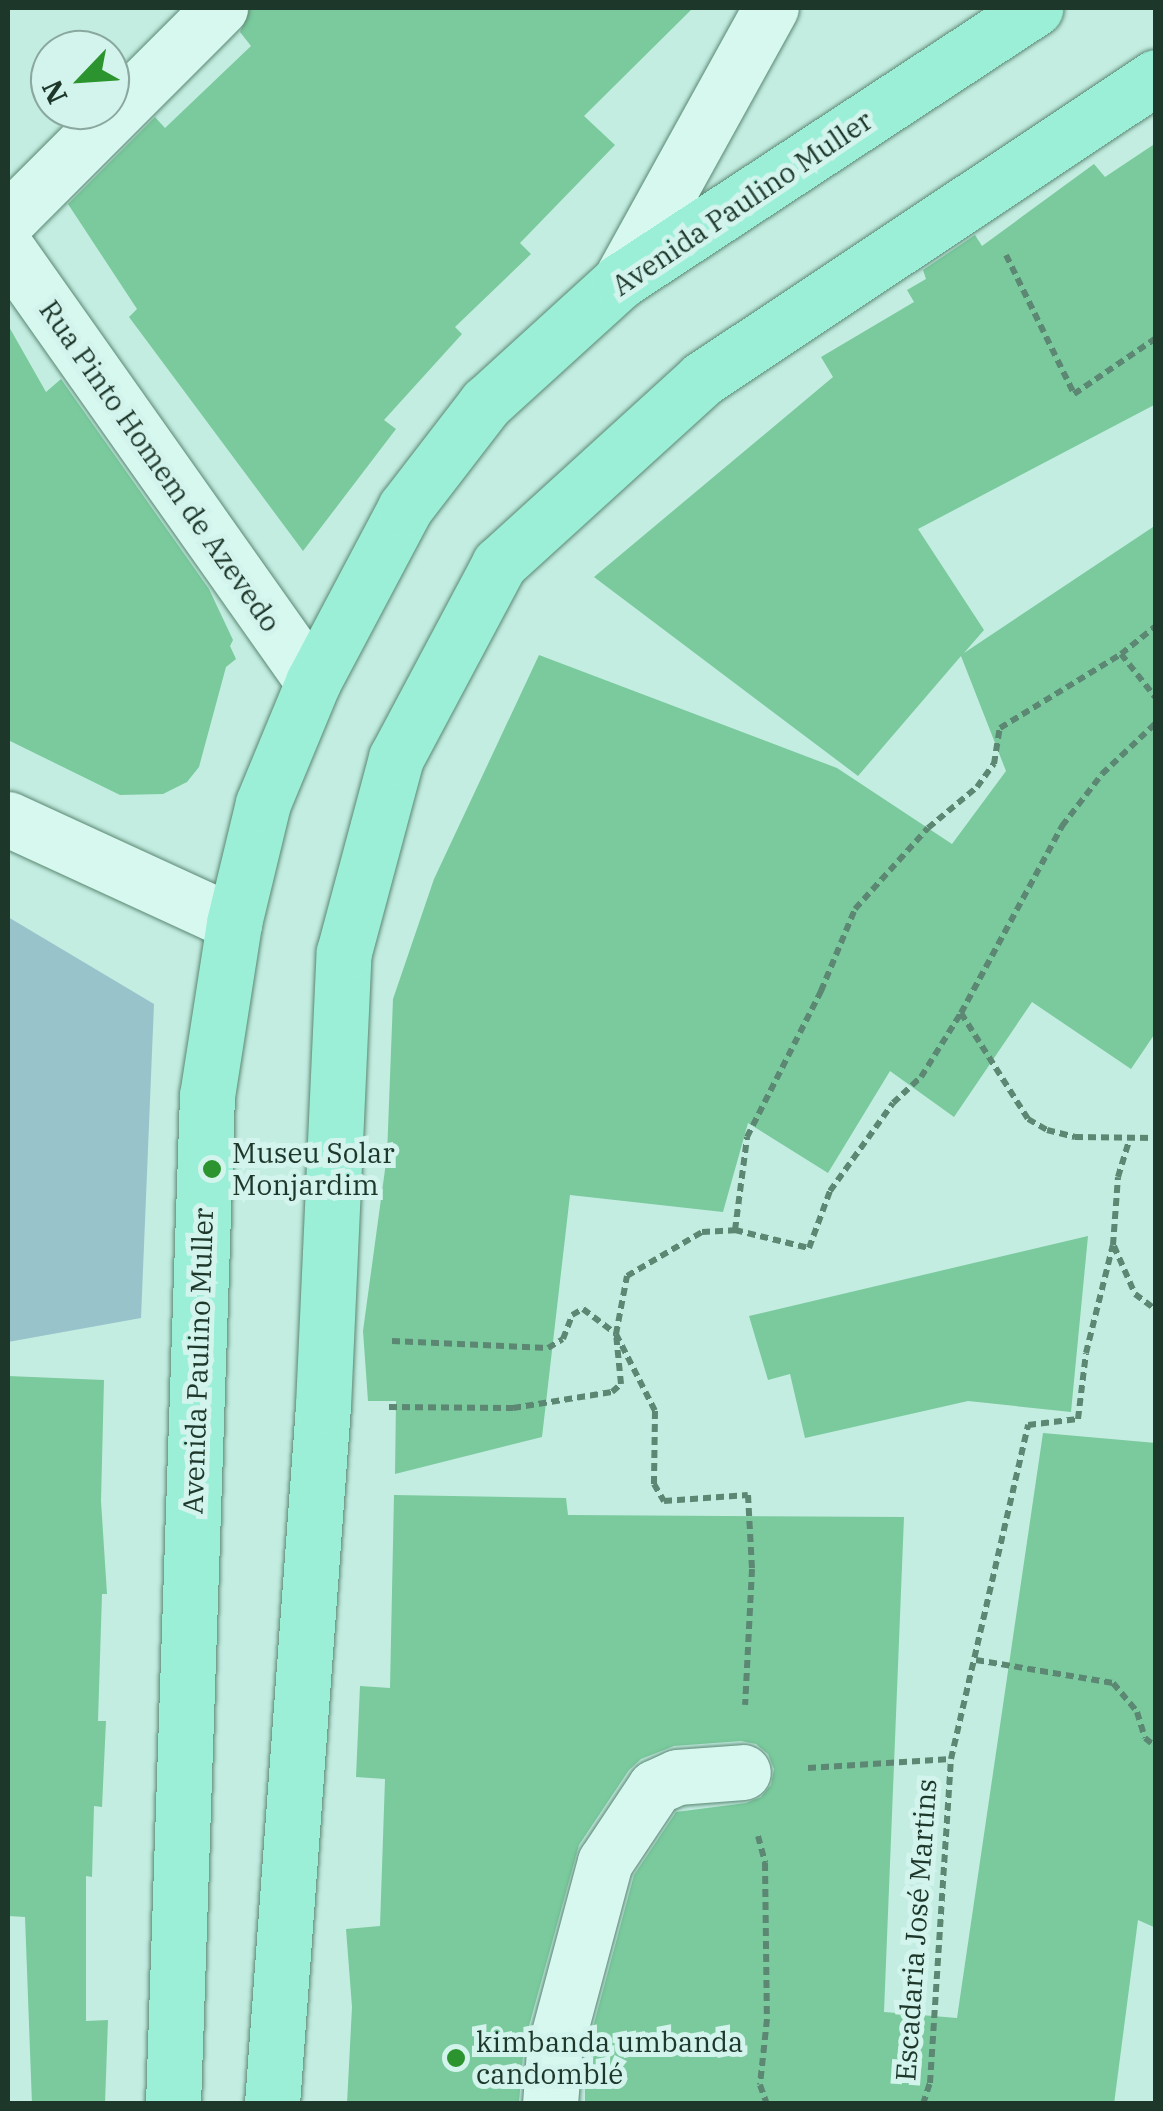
<!DOCTYPE html>
<meta charset="utf-8">
<style>
body{margin:0}
#map{position:relative;width:1163px;height:2111px;overflow:hidden;background:#c3ede1;font-family:"IBM Plex Serif",serif}
div>[style]{position:absolute}
.green>*{inset:0;background:#98c3cb}
.building>*{inset:0;background:#7aca9d}
.path>*{height:6px;margin-top:-3px;transform-origin:0;background:repeating-linear-gradient(90deg,#5b8773 0 8px,transparent 0 13px)}
.roads{filter:drop-shadow(0 0 2px #5b8773) drop-shadow(0 0 2px #5b8773)}
.minor>*{height:55px;margin:-27.5px;padding:0 27.5px;transform-origin:27.5px;border-radius:27.5px;background:#d6f8ef}
.major>*{height:55px;margin:-27.5px;padding:0 27.5px;transform-origin:27.5px;border-radius:27.5px;background:#9cefd7}
.dots>*{width:28px;height:28px;translate:-50% -50%;box-sizing:border-box;border:5px solid #d3f4ec;border-radius:50%}
span{translate:-50% -50%;white-space:nowrap;text-align:center;line-height:1.15;-webkit-text-stroke:10px #d3f4ec;paint-order:stroke}
.street-label{font-size:28px;color:#1e372b}
.poi-label{font-size:28px;color:#1e372b}
.left{translate:0 -50%;text-align:left}
.frame{position:absolute;inset:0;border:10px solid #1e372b;pointer-events:none}
.north{position:absolute;left:30px;top:30px;width:100px;height:100px;box-sizing:border-box;background:#d3f4ec;border:2px solid #8ba89f;border-radius:50%;rotate:245deg;font-size:28px;font-weight:700;line-height:40px;text-align:center;color:#1e372b}
.north::after{content:'';display:block;margin:auto;width:35px;height:45px;background:#2c942e;clip-path:polygon(50% 0,100% 100%,50% 72%,0 100%)}
</style>
<div id="map">
<div class="green">
<div style="clip-path:polygon(8px 917px,154px 1004px,141px 1318px,8px 1342px)"></div>
</div>
<div class="building">
<div style="clip-path:polygon(250px 8px,693px 8px,584px 116px,615px 145px,520px 243px,531px 254px,455px 327px,462px 334px,384px 420px,396px 429px,303px 551px,129px 317px,137px 309px,68px 204px,155px 117px,165px 128px,251px 46px,240px 32px)"></div>
<div style="clip-path:polygon(1156px 143px,1156px 404px,918px 529px,984px 630px,964px 653px,1156px 525px,1156px 1032px,1131px 1069px,1032px 1002px,954px 1117px,890px 1071px,828px 1173px,748px 1123px,723px 1212px,570px 1195px,542px 1437px,395px 1474px,396px 1401px,368px 1401px,363px 1331px,387px 1155px,393px 999px,434px 879px,539px 655px,837px 768px,952px 844px,1006px 771px,961px 656px,858px 776px,594px 577px,833px 377px,821px 357px,914px 302px,907px 290px,926px 279px,923px 270px,975px 235px,982px 246px,1094px 164px,1105px 177px)"></div>
<div style="clip-path:polygon(8px 325px,46px 392px,61px 379px,209px 589px,233px 640px,230px 646px,236px 659px,226px 667px,199px 767px,187px 782px,163px 794px,120px 795px,8px 740px)"></div>
<div style="clip-path:polygon(1088px 1236px,1071px 1412px,968px 1401px,805px 1438px,790px 1374px,768px 1380px,749px 1316px)"></div>
<div style="clip-path:polygon(8px 1376px,104px 1380px,101px 1501px,107px 1594px,102px 1594px,98px 1721px,106px 1721px,102px 1807px,94px 1806px,92px 1877px,86px 1876px,86px 2021px,108px 2020px,105px 2104px,32px 2104px,25px 1917px,8px 1916px)"></div>
<div style="clip-path:polygon(1043px 1433px,1156px 1443px,1156px 1928px,1138px 1920px,1114px 2104px,585px 2104px,585px 2057px,634px 1875px,676px 1812px,746px 1803px,761px 1797px,771px 1785px,774px 1769px,768px 1754px,756px 1744px,741px 1741px,674px 1746px,641px 1759px,629px 1770px,579px 1845px,524px 2044px,519px 2102px,347px 2104px,352px 2007px,346px 1929px,380px 1926px,385px 1779px,356px 1777px,360px 1686px,390px 1688px,394px 1495px,566px 1498px,568px 1515px,904px 1517px,884px 2012px,957px 2018px)"></div>
</div>
<div class="path">
<div style="left:1006px;top:255px;width:155px;rotate:63.9deg"></div>
<div style="left:1074px;top:394px;width:99px;rotate:-34.3deg"></div>
<div style="left:1121px;top:654px;width:56px;rotate:51.5deg"></div>
<div style="left:961px;top:1013px;width:125px;rotate:57.7deg"></div>
<div style="left:1028px;top:1119px;width:22px;rotate:30deg"></div>
<div style="left:1047px;top:1130px;width:29px;rotate:14deg"></div>
<div style="left:1075px;top:1137px;width:81px;rotate:0.7deg"></div>
<div style="left:735px;top:1230px;width:94px;rotate:-82.6deg"></div>
<div style="left:747px;top:1137px;width:164px;rotate:-63.1deg"></div>
<div style="left:821px;top:991px;width:89px;rotate:-67.5deg"></div>
<div style="left:855px;top:909px;width:109px;rotate:-48deg"></div>
<div style="left:928px;top:828px;width:64px;rotate:-39.9deg"></div>
<div style="left:977px;top:787px;width:29px;rotate:-54deg"></div>
<div style="left:994px;top:764px;width:36px;rotate:-81deg"></div>
<div style="left:1000px;top:728px;width:142px;rotate:-31.4deg"></div>
<div style="left:1121px;top:654px;width:45px;rotate:-38.7deg"></div>
<div style="left:1114px;top:1246px;width:52px;rotate:66.4deg"></div>
<div style="left:1135px;top:1294px;width:26px;rotate:37deg"></div>
<div style="left:392px;top:1341px;width:156px;rotate:2.6deg"></div>
<div style="left:548px;top:1348px;width:17px;rotate:-31deg"></div>
<div style="left:563px;top:1339px;width:26px;rotate:-69deg"></div>
<div style="left:572px;top:1315px;width:13px;rotate:-29deg"></div>
<div style="left:583px;top:1309px;width:41px;rotate:37.1deg"></div>
<div style="left:616px;top:1334px;width:86px;rotate:63.1deg"></div>
<div style="left:655px;top:1411px;width:73px;rotate:90.8deg"></div>
<div style="left:654px;top:1484px;width:20px;rotate:60deg"></div>
<div style="left:664px;top:1501px;width:84px;rotate:-4.1deg"></div>
<div style="left:748px;top:1495px;width:74px;rotate:86.9deg"></div>
<div style="left:752px;top:1569px;width:136px;rotate:92.9deg"></div>
<div style="left:389px;top:1407px;width:124px;rotate:0.5deg"></div>
<div style="left:513px;top:1408px;width:100px;rotate:-9.2deg"></div>
<div style="left:612px;top:1392px;width:12px;rotate:-42deg"></div>
<div style="left:621px;top:1384px;width:50px;rotate:-95.7deg"></div>
<div style="left:616px;top:1334px;width:59px;rotate:-79.3deg"></div>
<div style="left:627px;top:1276px;width:87px;rotate:-30.4deg"></div>
<div style="left:702px;top:1232px;width:33px;rotate:-3deg"></div>
<div style="left:735px;top:1230px;width:76px;rotate:13.7deg"></div>
<div style="left:809px;top:1248px;width:61px;rotate:-69.8deg"></div>
<div style="left:830px;top:1191px;width:108px;rotate:-54.4deg"></div>
<div style="left:893px;top:1103px;width:38px;rotate:-43deg"></div>
<div style="left:921px;top:1077px;width:75px;rotate:-58deg"></div>
<div style="left:961px;top:1013px;width:213px;rotate:-61.6deg"></div>
<div style="left:1062px;top:826px;width:66px;rotate:-52.4deg"></div>
<div style="left:1102px;top:774px;width:74px;rotate:-43.4deg"></div>
<div style="left:976px;top:1660px;width:139px;rotate:9.5deg"></div>
<div style="left:1113px;top:1683px;width:38px;rotate:50deg"></div>
<div style="left:1137px;top:1712px;width:27px;rotate:73deg"></div>
<div style="left:1145px;top:1738px;width:14px;rotate:39deg"></div>
<div style="left:808px;top:1768px;width:143px;rotate:-3.6deg"></div>
<div style="left:758px;top:1836px;width:28px;rotate:75deg"></div>
<div style="left:765px;top:1863px;width:156px;rotate:89.3deg"></div>
<div style="left:767px;top:2019px;width:66px;rotate:96.1deg"></div>
<div style="left:760px;top:2085px;width:20px;rotate:70deg"></div>
<div style="left:923px;top:2104px;width:22px;rotate:-72deg"></div>
<div style="left:930px;top:2083px;width:325px;rotate:-86.3deg"></div>
<div style="left:951px;top:1759px;width:343px;rotate:-77deg"></div>
<div style="left:1028px;top:1425px;width:50px;rotate:-6.8deg"></div>
<div style="left:1078px;top:1419px;width:66px;rotate:-83.1deg"></div>
<div style="left:1086px;top:1353px;width:111px;rotate:-76deg"></div>
<div style="left:1113px;top:1245px;width:68px;rotate:-85.8deg"></div>
<div style="left:1118px;top:1177px;width:39px;rotate:-73deg"></div>
</div>
<div class="roads">
<div class="minor">
<div style="left:8px;top:220px;width:300px;rotate:-45deg"></div>
<div style="left:8px;top:250px;width:529px;rotate:54.78deg"></div>
<div style="left:620px;top:281px;width:312px;rotate:-61.1deg"></div>
<div style="left:8px;top:819px;width:249px;rotate:24.7deg"></div>
<div style="left:550px;top:2104px;width:52px;rotate:-85.6deg"></div>
<div style="left:554px;top:2052px;width:197px;rotate:-75deg"></div>
<div style="left:605px;top:1862px;width:90px;rotate:-56.3deg"></div>
<div style="left:655px;top:1787px;width:24px;rotate:-24deg"></div>
<div style="left:677px;top:1777px;width:66px;rotate:-4.3deg"></div>
</div>
<div class="major">
<div style="left:173px;top:2104px;width:1009px;rotate:-88.07deg"></div>
<div style="left:207px;top:1096px;width:175px;rotate:-81.1deg"></div>
<div style="left:234px;top:923px;width:123px;rotate:-76.4deg"></div>
<div style="left:263px;top:803px;width:131px;rotate:-67.5deg"></div>
<div style="left:313px;top:682px;width:197px;rotate:-62.1deg"></div>
<div style="left:405px;top:508px;width:133px;rotate:-52.4deg"></div>
<div style="left:486px;top:403px;width:181px;rotate:-42.3deg"></div>
<div style="left:620px;top:281px;width:497px;rotate:-33.3deg"></div>
<div style="left:272px;top:2104px;width:700px;rotate:-85.82deg"></div>
<div style="left:323px;top:1406px;width:454px;rotate:-87.4deg"></div>
<div style="left:344px;top:952px;width:201px;rotate:-75deg"></div>
<div style="left:396px;top:758px;width:220px;rotate:-62deg"></div>
<div style="left:499px;top:564px;width:275px;rotate:-42.3deg"></div>
<div style="left:702px;top:379px;width:545px;rotate:-33.63deg"></div>
</div>
</div>
<div class="dots">
<div style="left:212px;top:1169px;background:#2c942e"></div>
<div style="left:456px;top:2058px;background:#2c942e"></div>
</div>
<div class="street-label">
<span style="left:742px;top:203px;rotate:-34deg">Avenida Paulino Muller</span>
<span style="left:160px;top:466px;rotate:55deg">Rua Pinto Homem de Azevedo</span>
<span style="left:198px;top:1361px;rotate:-88deg">Avenida Paulino Muller</span>
<span style="left:916px;top:1930px;rotate:-86deg">Escadaria José Martins</span>
</div>
<div class="poi-label">
<span class="left" style="left:232px;top:1169px">Museu Solar<br>Monjardim</span>
<span class="left" style="left:476px;top:2058px">kimbanda umbanda<br>candomblé</span>
</div>
<div class="frame"></div>
<div class="north">N</div>
</div>
